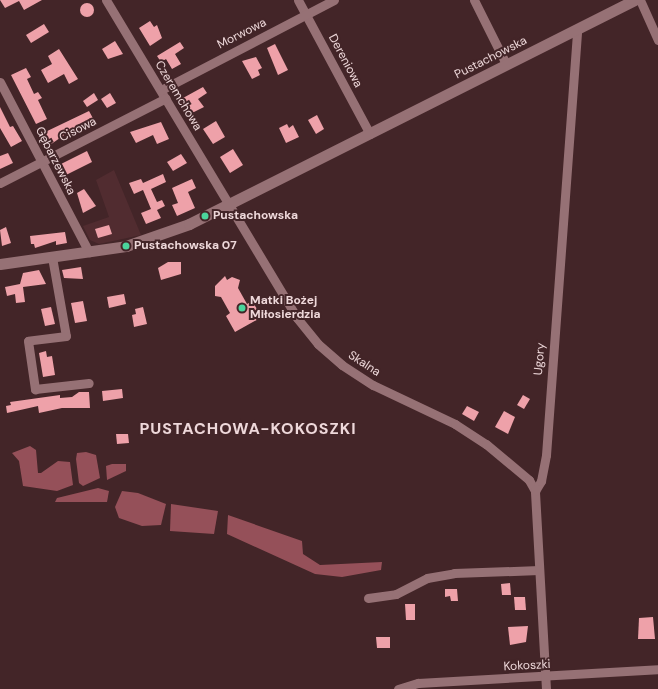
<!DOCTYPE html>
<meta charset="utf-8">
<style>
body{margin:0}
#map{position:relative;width:658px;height:689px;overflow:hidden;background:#432528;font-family:"DM Sans",sans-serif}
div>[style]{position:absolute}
.built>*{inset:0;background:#512c30}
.water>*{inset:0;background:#955059}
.building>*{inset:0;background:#eea1a9}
.round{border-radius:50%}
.minor>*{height:9px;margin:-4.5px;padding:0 4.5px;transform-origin:4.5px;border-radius:4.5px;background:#967175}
.tertiary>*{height:11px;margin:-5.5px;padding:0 5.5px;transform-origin:5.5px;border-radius:5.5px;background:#967175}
.dots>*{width:11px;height:11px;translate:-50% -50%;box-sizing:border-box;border:2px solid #432528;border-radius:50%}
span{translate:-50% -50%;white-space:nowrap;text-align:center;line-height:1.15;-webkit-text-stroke:4px #432528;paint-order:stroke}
.street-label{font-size:12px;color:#eed8da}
.poi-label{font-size:12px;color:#eed8da;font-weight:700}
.left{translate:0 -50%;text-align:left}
.district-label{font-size:16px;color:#eed8da;font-weight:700;letter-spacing:1px}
</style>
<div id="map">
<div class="built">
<div style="clip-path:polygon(114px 170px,141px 235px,99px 244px,90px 240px,83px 226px,109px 217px,96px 180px)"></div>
</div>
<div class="water">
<div style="clip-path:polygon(30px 446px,36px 450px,38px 473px,41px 473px,58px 461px,70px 462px,73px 485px,57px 491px,23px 486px,19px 461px,12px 453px)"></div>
<div style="clip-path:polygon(86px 452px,96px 455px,100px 478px,83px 486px,79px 483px,76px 459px,77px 453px)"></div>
<div style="clip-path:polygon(112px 464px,126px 464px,126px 471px,107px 480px,106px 466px)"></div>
<div style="clip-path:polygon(98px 488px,109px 491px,107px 502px,55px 502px,57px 498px)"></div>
<div style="clip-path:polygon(122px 491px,138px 493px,166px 504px,161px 525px,142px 526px,119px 518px,115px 507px)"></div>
<div style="clip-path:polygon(171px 504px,218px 511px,214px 534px,170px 531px)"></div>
<div style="clip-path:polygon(228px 515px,302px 541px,303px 554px,320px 565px,382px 562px,381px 570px,342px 577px,315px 574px,227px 534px)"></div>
</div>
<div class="building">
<div style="clip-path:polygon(0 0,42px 0,24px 10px,19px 1px,5px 8px)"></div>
<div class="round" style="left:80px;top:3px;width:14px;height:14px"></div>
<div style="clip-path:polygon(150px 21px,154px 27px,157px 25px,162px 38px,150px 46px,139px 28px)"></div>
<div style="clip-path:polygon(44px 24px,49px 32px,31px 43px,26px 35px)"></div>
<div style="clip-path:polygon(115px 41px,123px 54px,108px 59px,102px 49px)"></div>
<div style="clip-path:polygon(180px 42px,184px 48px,175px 54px,181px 64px,172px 69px,166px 59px,161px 62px,157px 56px)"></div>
<div style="clip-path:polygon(275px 44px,288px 70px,278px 75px,267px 48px)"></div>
<div style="clip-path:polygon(59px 49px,78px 79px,69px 84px,64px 74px,48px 83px,41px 70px,52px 64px,48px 56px)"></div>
<div style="clip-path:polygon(256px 57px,262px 68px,258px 70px,260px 75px,252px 79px,242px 61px)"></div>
<div style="clip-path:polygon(26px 68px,31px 77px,27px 79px,34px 94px,38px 92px,42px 98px,38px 100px,47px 119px,36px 124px,11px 75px)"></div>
<div style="clip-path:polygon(203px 87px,207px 93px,198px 99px,204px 107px,192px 113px,183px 98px)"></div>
<div style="clip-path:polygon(94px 93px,98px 100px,87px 107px,83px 101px)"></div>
<div style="clip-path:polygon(110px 93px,116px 103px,107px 108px,101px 99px)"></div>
<div style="clip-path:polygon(0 107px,10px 127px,13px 126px,22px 141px,11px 147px,0 128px)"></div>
<div style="clip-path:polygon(89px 111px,95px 122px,70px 131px,47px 147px,41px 134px)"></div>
<div style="clip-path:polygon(317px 115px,324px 129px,316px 134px,308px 120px)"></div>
<div style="clip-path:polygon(216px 121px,225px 137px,213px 144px,203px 129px)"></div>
<div style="clip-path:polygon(161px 122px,169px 139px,157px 144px,153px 135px,136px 143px,130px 132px)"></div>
<div style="clip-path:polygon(287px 124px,289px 128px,293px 125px,299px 137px,286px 143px,279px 128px)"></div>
<div style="clip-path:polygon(233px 149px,243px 165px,230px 173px,220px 157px)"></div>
<div style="clip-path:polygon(87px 151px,92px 162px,64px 176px,59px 165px)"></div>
<div style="clip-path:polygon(8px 153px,13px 163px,0 169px,0 156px)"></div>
<div style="clip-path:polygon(181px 154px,187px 163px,173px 171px,167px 162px)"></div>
<div style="clip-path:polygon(163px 174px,166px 182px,151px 189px,157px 202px,162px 200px,165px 206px,157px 210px,161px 218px,146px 224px,141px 213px,151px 209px,143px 190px,134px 194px,129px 183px,141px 179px,143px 183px)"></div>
<div style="clip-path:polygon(192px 179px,196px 188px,188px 192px,195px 208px,177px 216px,172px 205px,178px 203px,172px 188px)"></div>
<div style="clip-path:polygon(84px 189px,96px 206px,83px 213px,77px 193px)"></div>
<div style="clip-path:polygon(109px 225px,112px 234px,98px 238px,95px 229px)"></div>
<div style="clip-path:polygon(6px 227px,11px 243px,2px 246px,0 230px)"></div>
<div style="clip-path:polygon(65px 232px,67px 243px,56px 245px,56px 241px,35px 248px,34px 244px,31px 244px,30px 236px)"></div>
<div style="clip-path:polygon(168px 262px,181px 262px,181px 274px,161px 280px,158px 268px)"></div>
<div style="clip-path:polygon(81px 267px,83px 279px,64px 278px,62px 270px)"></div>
<div style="clip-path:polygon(39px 270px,46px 284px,23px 287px,25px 302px,16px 303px,15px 294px,7px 296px,5px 287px,20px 284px,23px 273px)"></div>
<div style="clip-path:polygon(225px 276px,227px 280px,232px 277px,240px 280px,238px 288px,247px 304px,252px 301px,262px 317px,235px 332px,226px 316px,230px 313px,221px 297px,215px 296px,215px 286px)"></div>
<div style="clip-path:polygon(124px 294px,126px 304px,109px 308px,107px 297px)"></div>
<div style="clip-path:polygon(83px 301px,87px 321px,75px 323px,71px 303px)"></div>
<div style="clip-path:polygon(51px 307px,55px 324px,45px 326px,41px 309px)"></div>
<div style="clip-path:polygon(143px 307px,147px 324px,134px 327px,132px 315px,136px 314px,135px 309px)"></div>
<div style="clip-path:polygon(46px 351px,47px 357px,52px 356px,55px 375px,43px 377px,39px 353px)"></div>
<div style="clip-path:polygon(122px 389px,123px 398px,103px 401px,102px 391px)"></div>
<div style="clip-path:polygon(79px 392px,89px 392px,90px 408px,62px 408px,39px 413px,38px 406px,7px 413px,6px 406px,11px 405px,10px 402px,60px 395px,60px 398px,72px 397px)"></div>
<div style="clip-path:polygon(523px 395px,530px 399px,524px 409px,517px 405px)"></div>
<div style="clip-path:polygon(467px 406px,479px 412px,474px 421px,462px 414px)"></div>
<div style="clip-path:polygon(504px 411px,515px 417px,508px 434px,495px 427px)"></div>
<div style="clip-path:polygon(116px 434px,128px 434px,129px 443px,117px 444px)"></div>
<div style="clip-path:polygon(510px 583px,511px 595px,502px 595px,501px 584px)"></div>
<div style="clip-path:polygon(445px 589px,457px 589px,458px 601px,451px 601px,450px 596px,445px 597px)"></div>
<div style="clip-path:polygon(514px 597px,525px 597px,526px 610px,515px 610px)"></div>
<div style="clip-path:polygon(405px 604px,415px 604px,415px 620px,406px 620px)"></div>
<div style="clip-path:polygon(653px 617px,655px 639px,638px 639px,639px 618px)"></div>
<div style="clip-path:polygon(528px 626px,526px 642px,510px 645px,508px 627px)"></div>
<div style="clip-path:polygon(376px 637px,390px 637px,390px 648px,377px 648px)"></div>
</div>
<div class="minor">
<div style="left:106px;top:0;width:371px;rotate:59deg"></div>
<div style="left:297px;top:318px;width:33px;rotate:51deg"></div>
<div style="left:318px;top:344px;width:32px;rotate:41deg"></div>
<div style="left:342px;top:365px;width:37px;rotate:33deg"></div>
<div style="left:373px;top:385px;width:91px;rotate:25.4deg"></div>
<div style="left:455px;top:424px;width:37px;rotate:33deg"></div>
<div style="left:486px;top:444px;width:56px;rotate:39.9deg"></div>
<div style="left:529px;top:480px;width:13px;rotate:61deg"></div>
<div style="left:298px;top:0;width:152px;rotate:61.8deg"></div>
<div style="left:474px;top:0;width:72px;rotate:63.4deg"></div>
<div style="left:640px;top:0;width:44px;rotate:65.8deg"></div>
<div style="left:0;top:82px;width:192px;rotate:62.4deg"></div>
<div style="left:161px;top:90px;width:195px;rotate:-27.5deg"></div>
<div style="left:0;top:183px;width:186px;rotate:-27.1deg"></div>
<div style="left:52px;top:257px;width:80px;rotate:80deg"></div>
<div style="left:66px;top:336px;width:38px;rotate:173deg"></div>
<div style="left:28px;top:341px;width:49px;rotate:81.7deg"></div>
<div style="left:35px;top:389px;width:54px;rotate:-6.3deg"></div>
<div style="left:368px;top:598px;width:28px;rotate:-8deg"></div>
<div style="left:396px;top:594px;width:35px;rotate:-27deg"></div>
<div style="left:427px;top:578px;width:27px;rotate:-10deg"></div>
<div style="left:454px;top:573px;width:85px;rotate:-2deg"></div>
<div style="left:398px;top:689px;width:21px;rotate:-17deg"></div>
<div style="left:418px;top:683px;width:240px;rotate:-3.3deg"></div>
<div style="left:546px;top:689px;width:198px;rotate:-93.2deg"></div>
<div style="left:535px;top:491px;width:12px;rotate:-59deg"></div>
<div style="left:541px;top:481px;width:26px;rotate:-79deg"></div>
<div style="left:546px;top:455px;width:427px;rotate:-85.8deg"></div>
</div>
<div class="tertiary">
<div style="left:0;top:264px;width:127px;rotate:-8.1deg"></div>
<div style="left:126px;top:246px;width:67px;rotate:-19.2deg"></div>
<div style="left:189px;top:224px;width:498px;rotate:-26.7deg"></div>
</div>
<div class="dots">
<div style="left:205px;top:216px;background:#4bd49c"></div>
<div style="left:126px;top:246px;background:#4bd49c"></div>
<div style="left:242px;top:308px;background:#4bd49c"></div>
</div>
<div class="street-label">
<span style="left:242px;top:34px;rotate:-27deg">Morwowa</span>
<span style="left:491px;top:58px;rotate:-27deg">Pustachowska</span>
<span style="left:345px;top:61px;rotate:62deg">Dereniowa</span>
<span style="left:178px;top:96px;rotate:59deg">Czeremchowa</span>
<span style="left:78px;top:130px;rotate:-27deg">Cisowa</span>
<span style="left:55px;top:161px;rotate:63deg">Gębarzewska</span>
<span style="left:540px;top:359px;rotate:-85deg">Ugory</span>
<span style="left:364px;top:364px;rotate:33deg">Skalna</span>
<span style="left:527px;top:666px;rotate:-3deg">Kokoszki</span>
</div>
<div class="poi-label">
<span class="left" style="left:213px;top:216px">Pustachowska</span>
<span class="left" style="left:134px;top:246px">Pustachowska 07</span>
<span class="left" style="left:250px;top:308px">Matki Bożej<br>Miłosierdzia</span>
</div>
<div class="district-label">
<span style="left:248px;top:429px">PUSTACHOWA-KOKOSZKI</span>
</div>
</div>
